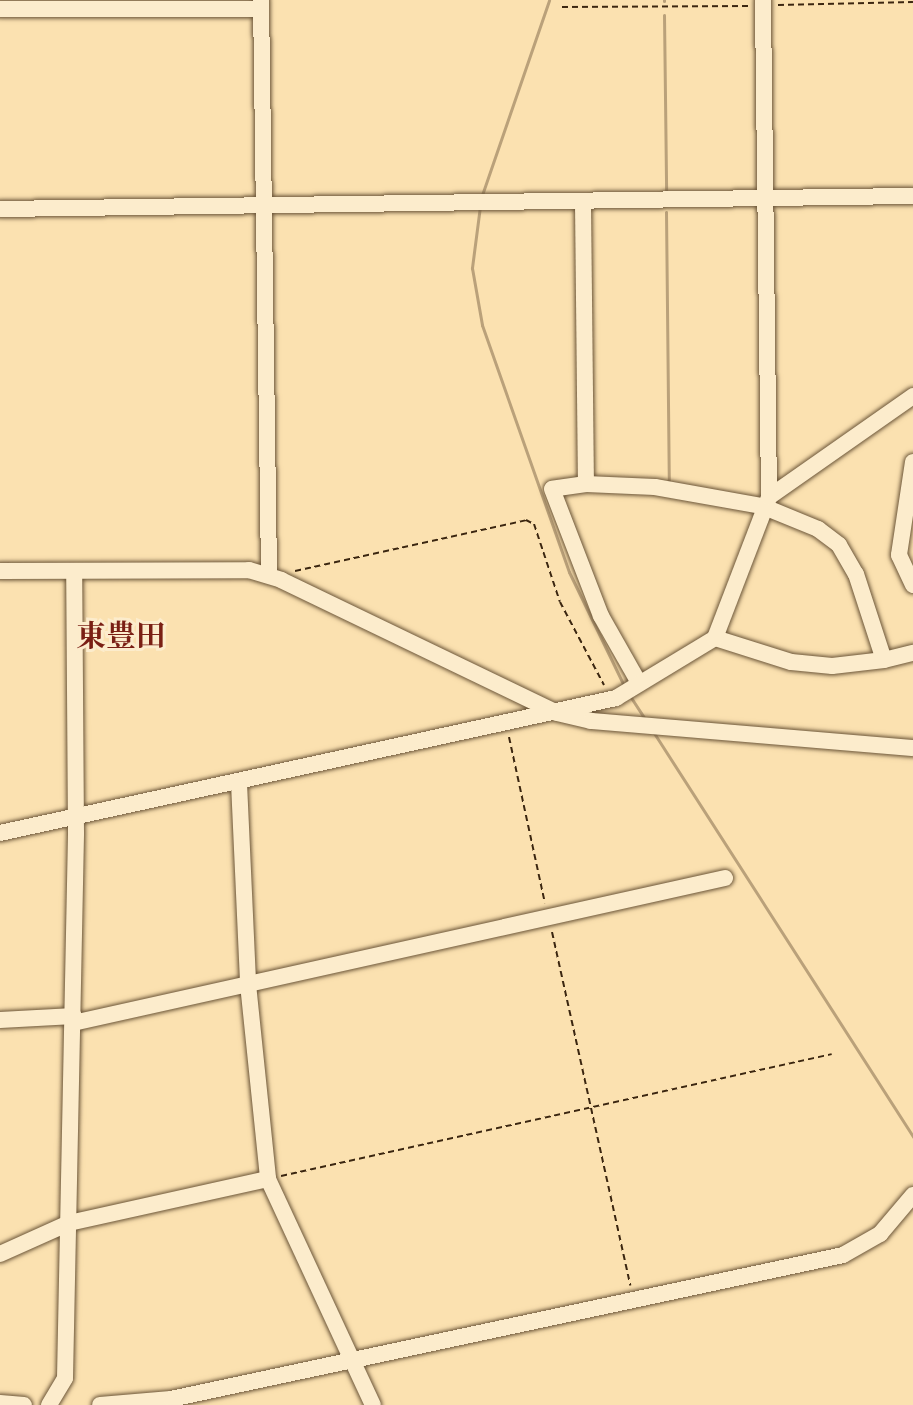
<!DOCTYPE html>
<meta charset="utf-8">
<style>
body{margin:0}
#map{position:relative;width:913px;height:1405px;overflow:hidden;background:#fbe1b0;font-family:"Old Standard TT","Noto Serif JP",serif}
div>[style]{position:absolute}
.stream>*{height:3px;margin:-1.5px;padding:0 1.5px;transform-origin:1.5px;border-radius:1.5px;background:#baa17a}
.path>*{height:2px;margin-top:-1px;transform-origin:0;background:repeating-linear-gradient(90deg,#3b2610 0 6px,transparent 0 10px)}
.roads{filter:drop-shadow(0 0 2px #6b5538) drop-shadow(0 0 2px #6b5538)}
.minor>*{height:16px;margin:-8px;padding:0 8px;transform-origin:8px;border-radius:8px;background:#fceccc}
span{translate:-50% -50%;white-space:nowrap;text-align:center;line-height:1.15;-webkit-text-stroke:6px #fceccc;paint-order:stroke}
.neighbourhood-label{font-size:30px;color:#7a1f14;font-weight:700}
</style>
<div id="map">
<div class="stream">
<div style="left:664px;top:0;width:1px;rotate:90deg"></div>
<div style="left:664px;top:15px;width:175px;rotate:89.3deg"></div>
<div style="left:482px;top:195px;width:206px;rotate:-71deg"></div>
<div style="left:480px;top:206px;width:63px;rotate:97.4deg"></div>
<div style="left:472px;top:268px;width:58px;rotate:80deg"></div>
<div style="left:482px;top:325px;width:262px;rotate:70.6deg"></div>
<div style="left:569px;top:572px;width:127px;rotate:64.2deg"></div>
<div style="left:666px;top:212px;width:271px;rotate:89.4deg"></div>
<div style="left:630px;top:696px;width:27px;rotate:57deg"></div>
<div style="left:654px;top:733px;width:480px;rotate:57.3deg"></div>
</div>
<div class="path">
<div style="left:778px;top:5px;width:135px;rotate:-1.3deg"></div>
<div style="left:562px;top:7px;width:186px;rotate:-0.3deg"></div>
<div style="left:295px;top:571px;width:237px;rotate:-12.4deg"></div>
<div style="left:526px;top:520px;width:9px;rotate:27deg"></div>
<div style="left:534px;top:524px;width:82px;rotate:71.6deg"></div>
<div style="left:560px;top:602px;width:94px;rotate:62.1deg"></div>
<div style="left:509px;top:737px;width:170px;rotate:77.8deg"></div>
<div style="left:552px;top:932px;width:362px;rotate:77.5deg"></div>
<div style="left:281px;top:1176px;width:564px;rotate:-12.48deg"></div>
</div>
<div class="roads">
<div class="minor">
<div style="left:261px;top:0;width:575px;rotate:89.2deg"></div>
<div style="left:0;top:9px;width:261px"></div>
<div style="left:583px;top:203px;width:281px;rotate:89.4deg"></div>
<div style="left:586px;top:484px;width:69px;rotate:2.5deg"></div>
<div style="left:655px;top:487px;width:109px;rotate:10.1deg"></div>
<div style="left:762px;top:506px;width:61px;rotate:22.3deg"></div>
<div style="left:818px;top:529px;width:26px;rotate:37deg"></div>
<div style="left:839px;top:545px;width:34px;rotate:60deg"></div>
<div style="left:856px;top:574px;width:90px;rotate:72deg"></div>
<div style="left:884px;top:660px;width:52px;rotate:173.4deg"></div>
<div style="left:832px;top:666px;width:41px;rotate:-174.4deg"></div>
<div style="left:791px;top:662px;width:80px;rotate:-162.5deg"></div>
<div style="left:0;top:209px;width:913px;rotate:-0.82deg"></div>
<div style="left:913px;top:462px;width:94px;rotate:98.6deg"></div>
<div style="left:899px;top:555px;width:33px;rotate:65deg"></div>
<div style="left:586px;top:484px;width:34px;rotate:172deg"></div>
<div style="left:552px;top:489px;width:136px;rotate:68.9deg"></div>
<div style="left:601px;top:616px;width:77px;rotate:60.4deg"></div>
<div style="left:769px;top:497px;width:176px;rotate:-35deg"></div>
<div style="left:0;top:571px;width:249px;rotate:-0.2deg"></div>
<div style="left:249px;top:570px;width:34px;rotate:17deg"></div>
<div style="left:281px;top:580px;width:306px;rotate:25.7deg"></div>
<div style="left:557px;top:713px;width:35px;rotate:13deg"></div>
<div style="left:591px;top:721px;width:323px;rotate:4.8deg"></div>
<div style="left:884px;top:660px;width:30px;rotate:-14deg"></div>
<div style="left:239px;top:783px;width:201px;rotate:87.4deg"></div>
<div style="left:248px;top:984px;width:196px;rotate:84.1deg"></div>
<div style="left:268px;top:1179px;width:249px;rotate:65.1deg"></div>
<div style="left:0;top:833px;width:631px;rotate:-12.36deg"></div>
<div style="left:616px;top:698px;width:116px;rotate:-31.2deg"></div>
<div style="left:715px;top:638px;width:151px;rotate:-69deg"></div>
<div style="left:769px;top:497px;width:497px;rotate:-90.7deg"></div>
<div style="left:0;top:1020px;width:74px;rotate:-3.1deg"></div>
<div style="left:73px;top:1023px;width:668px;rotate:-12.54deg"></div>
<div style="left:0;top:1254px;width:76px;rotate:-24.2deg"></div>
<div style="left:69px;top:1223px;width:204px;rotate:-12.5deg"></div>
<div style="left:0;top:1403px;width:24px;rotate:5deg"></div>
<div style="left:49px;top:1405px;width:31px;rotate:-59deg"></div>
<div style="left:65px;top:1378px;width:545px;rotate:-88.84deg"></div>
<div style="left:76px;top:833px;width:262px;rotate:-90.4deg"></div>
<div style="left:100px;top:1405px;width:71px;rotate:-4.8deg"></div>
<div style="left:171px;top:1399px;width:687px;rotate:-12.09deg"></div>
<div style="left:843px;top:1255px;width:43px;rotate:-29.6deg"></div>
<div style="left:880px;top:1234px;width:51px;rotate:-49.8deg"></div>
</div>
</div>
<div class="neighbourhood-label">
<span style="left:121px;top:638px">東豊田</span>
</div>
</div>
